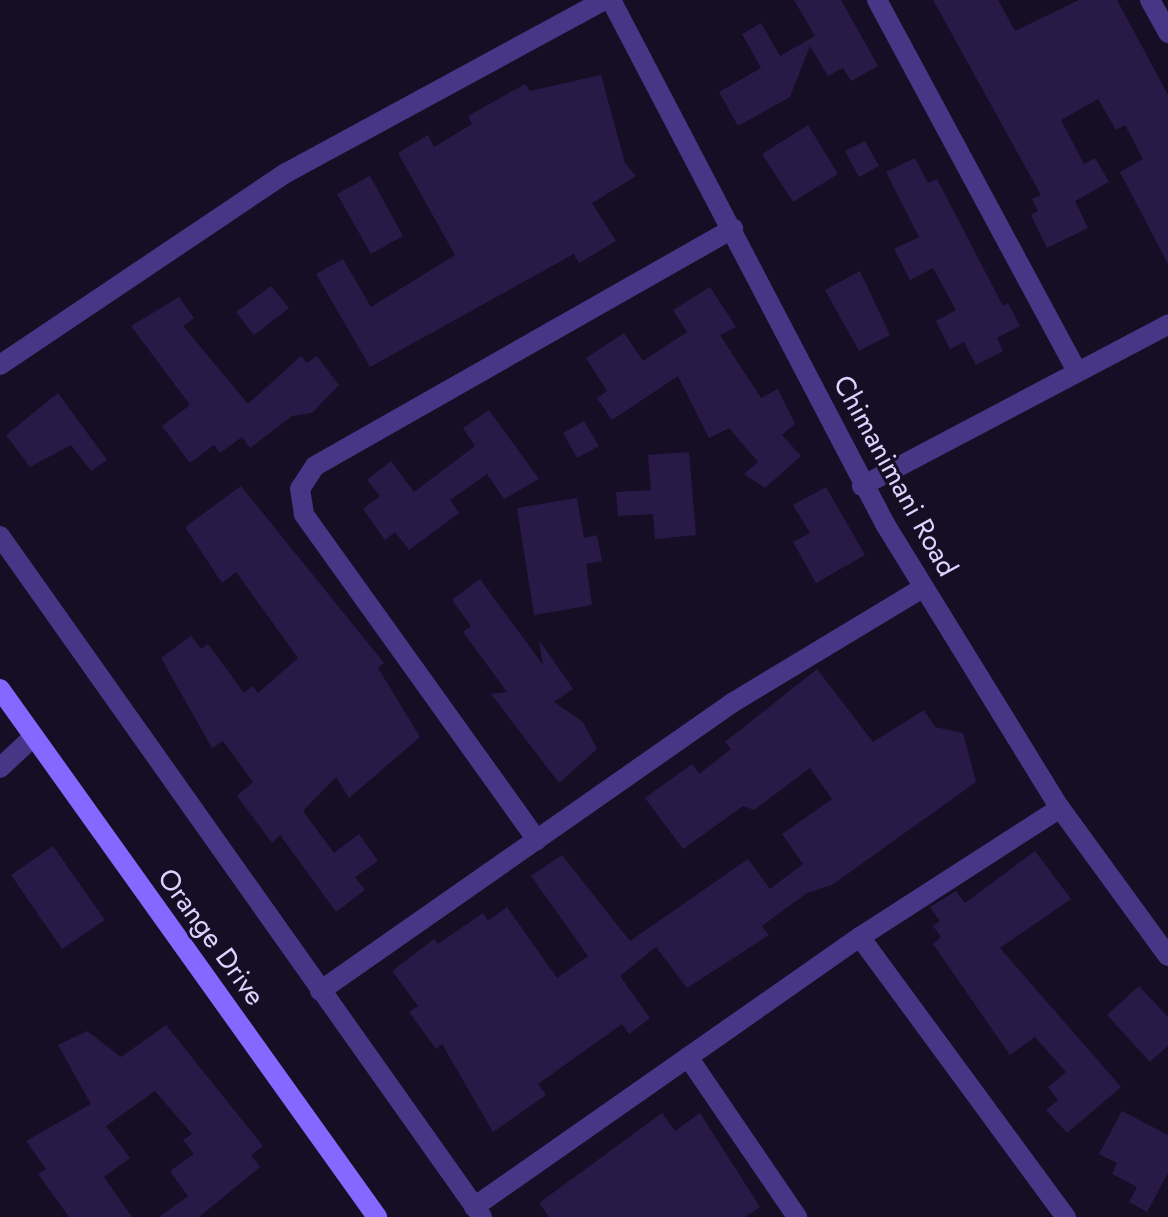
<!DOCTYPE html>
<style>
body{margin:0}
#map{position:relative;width:1168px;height:1217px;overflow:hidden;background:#150e25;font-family:Jost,sans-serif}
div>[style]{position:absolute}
.building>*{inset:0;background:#291947}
.street>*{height:20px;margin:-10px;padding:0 10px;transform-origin:10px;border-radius:10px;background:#463786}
.secondary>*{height:20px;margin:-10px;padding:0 10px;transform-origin:10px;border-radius:10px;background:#8369ff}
span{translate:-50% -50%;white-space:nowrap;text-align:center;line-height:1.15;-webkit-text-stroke:6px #150e25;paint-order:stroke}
.street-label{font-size:28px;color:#ded2ff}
</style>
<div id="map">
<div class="building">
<div style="clip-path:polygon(794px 0,841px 0,878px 66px,851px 81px,843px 68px,828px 76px,810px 46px,790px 97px,738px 126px,719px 92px,761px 68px,742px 34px,761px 23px,780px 56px,815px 36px)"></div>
<div style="clip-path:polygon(933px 0,998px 0,1015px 31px,1079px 0,1117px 0,1168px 95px,1168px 264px,1120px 172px,1143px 159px,1125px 125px,1116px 130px,1098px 99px,1061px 120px,1084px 164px,1095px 158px,1109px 182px,1075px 201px,1088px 228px,1047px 248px,1031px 215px,1038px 211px,1032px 199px,1041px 195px)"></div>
<div style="clip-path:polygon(601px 75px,625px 163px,636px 176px,592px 203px,616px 241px,579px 263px,574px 254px,370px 367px,316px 274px,343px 259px,371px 307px,455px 255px,398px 153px,428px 135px,434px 147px,472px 124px,468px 116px,525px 84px,530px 91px)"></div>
<div style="clip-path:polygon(808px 125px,838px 174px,793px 202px,762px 154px)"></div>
<div style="clip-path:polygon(865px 141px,879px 166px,859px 177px,845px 151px)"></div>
<div style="clip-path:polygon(915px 158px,928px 183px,937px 179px,1003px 306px,1008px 303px,1020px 326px,997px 338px,1003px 351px,976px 365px,964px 342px,950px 349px,936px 321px,956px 310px,933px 268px,910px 280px,894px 249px,919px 237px,886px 172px)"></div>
<div style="clip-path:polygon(370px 176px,403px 236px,371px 254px,337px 194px)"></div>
<div style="clip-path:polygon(860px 271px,890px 335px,859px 351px,825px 290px)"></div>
<div style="clip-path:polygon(271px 286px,289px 308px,254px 335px,236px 312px)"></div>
<div style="clip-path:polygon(710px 287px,736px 327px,720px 335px,761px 398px,778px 389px,795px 424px,782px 435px,801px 456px,765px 488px,744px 474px,758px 462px,729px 428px,709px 438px,678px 376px,612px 420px,597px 398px,607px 391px,586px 358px,624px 333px,643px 361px,687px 332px,673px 310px)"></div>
<div style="clip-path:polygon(179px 297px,194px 318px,183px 326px,248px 404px,301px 356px,307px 363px,317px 356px,339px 385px,312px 413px,292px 416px,250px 448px,242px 437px,220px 453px,214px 445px,190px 463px,162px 426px,190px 405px,131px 326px)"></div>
<div style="clip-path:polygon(58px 393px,107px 460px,91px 471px,71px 445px,30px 467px,6px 435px)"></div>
<div style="clip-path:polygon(489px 410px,539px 479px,504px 499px,487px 474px,450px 500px,459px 513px,409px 550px,395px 532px,385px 540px,363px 509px,380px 496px,367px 480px,391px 461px,414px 492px,475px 446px,463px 428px)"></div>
<div style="clip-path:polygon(584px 421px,599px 446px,577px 458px,563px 433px)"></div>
<div style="clip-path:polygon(689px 452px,696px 535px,655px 539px,653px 514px,618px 516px,616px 492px,651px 490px,648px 455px)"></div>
<div style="clip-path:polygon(241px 486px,384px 663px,378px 668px,420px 737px,349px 798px,336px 777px,303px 811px,334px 853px,359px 834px,378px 861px,355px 877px,365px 890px,336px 912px,280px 835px,272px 843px,237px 796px,253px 782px,223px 741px,212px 748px,161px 658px,191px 636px,201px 649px,208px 644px,244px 693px,253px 686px,258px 693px,298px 658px,236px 572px,222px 583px,185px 527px)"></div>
<div style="clip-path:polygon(826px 487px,865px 555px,816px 583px,793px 542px,810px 533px,793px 505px)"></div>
<div style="clip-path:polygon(577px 498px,584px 538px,597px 535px,602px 561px,586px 564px,592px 605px,534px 615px,517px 508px)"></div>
<div style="clip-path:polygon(480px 579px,543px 665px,539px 640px,573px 689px,554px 702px,583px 722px,597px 749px,559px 783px,491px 694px,507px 692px,463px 632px,471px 626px,452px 600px)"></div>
<div style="clip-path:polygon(817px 669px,873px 742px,924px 710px,935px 727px,963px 733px,976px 782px,832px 885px,807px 893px,762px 926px,769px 935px,687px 988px,656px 947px,620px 976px,650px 1018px,629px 1034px,622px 1024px,538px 1084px,546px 1095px,493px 1132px,442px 1044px,436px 1049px,409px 1012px,418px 1006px,392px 971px,434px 939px,438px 944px,483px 913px,488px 921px,507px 907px,557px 978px,588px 956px,531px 876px,562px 855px,630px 941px,748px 859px,770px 889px,803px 864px,782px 834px,832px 799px,810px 768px,754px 810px,743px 806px,683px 849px,645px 798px,692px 764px,699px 774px,731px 749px,725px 742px)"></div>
<div style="clip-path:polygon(53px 846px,105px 920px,62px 949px,11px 875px)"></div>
<div style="clip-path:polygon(1035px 851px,1071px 899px,1000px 948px,1121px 1087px,1067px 1133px,1046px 1110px,1058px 1100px,1048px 1087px,1066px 1072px,1035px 1037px,1010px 1055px,933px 944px,941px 937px,933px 926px,940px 921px,930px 907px,956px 891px,965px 903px)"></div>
<div style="clip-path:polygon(1139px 986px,1168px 1017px,1168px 1046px,1150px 1062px,1107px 1015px)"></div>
<div style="clip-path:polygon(166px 1025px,263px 1146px,251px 1155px,260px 1167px,199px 1217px,159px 1217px,188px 1196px,170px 1171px,194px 1154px,183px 1140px,192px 1134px,155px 1091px,106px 1126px,130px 1158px,104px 1177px,132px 1217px,69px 1217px,38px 1174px,46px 1169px,26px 1141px,91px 1104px,58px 1045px,87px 1031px,121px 1057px)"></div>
<div style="clip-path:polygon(1122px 1111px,1168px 1135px,1168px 1173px,1147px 1212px,1129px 1202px,1137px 1187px,1112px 1174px,1117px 1163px,1099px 1154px)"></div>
<div style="clip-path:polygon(662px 1113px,675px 1131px,700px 1113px,760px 1207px,745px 1217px,549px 1217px,539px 1203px)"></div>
</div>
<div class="street">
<div style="left:611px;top:0;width:591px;rotate:62.39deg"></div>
<div style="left:885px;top:524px;width:334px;rotate:58.4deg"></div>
<div style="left:1060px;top:808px;width:183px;rotate:53.9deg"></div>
<div style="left:877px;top:0;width:422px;rotate:61.7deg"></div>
<div style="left:1150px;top:0;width:38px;rotate:61deg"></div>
<div style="left:0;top:365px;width:344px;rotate:-33.9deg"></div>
<div style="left:286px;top:173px;width:363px;rotate:-28.5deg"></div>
<div style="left:862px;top:486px;width:346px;rotate:-27.8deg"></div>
<div style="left:0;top:536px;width:834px;rotate:54.71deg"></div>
<div style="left:0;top:768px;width:45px;rotate:-43.2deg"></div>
<div style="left:537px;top:840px;width:401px;rotate:-125.6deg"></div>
<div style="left:304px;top:514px;width:25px;rotate:-99deg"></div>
<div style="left:300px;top:489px;width:27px;rotate:-57deg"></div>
<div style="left:315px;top:466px;width:481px;rotate:-29.6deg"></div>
<div style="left:860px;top:937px;width:348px;rotate:53.7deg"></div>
<div style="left:320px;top:991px;width:503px;rotate:-34.95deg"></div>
<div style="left:732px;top:703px;width:224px;rotate:-31.1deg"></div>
<div style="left:688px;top:1057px;width:194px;rotate:55.7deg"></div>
<div style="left:474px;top:1207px;width:471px;rotate:-35deg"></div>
<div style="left:860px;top:937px;width:238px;rotate:-32.8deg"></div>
</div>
<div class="secondary">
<div style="left:0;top:689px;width:649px;rotate:54.47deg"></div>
</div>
<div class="street-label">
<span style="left:895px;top:476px;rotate:61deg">Chimanimani Road</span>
<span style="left:211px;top:937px;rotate:54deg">Orange Drive</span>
</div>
</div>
